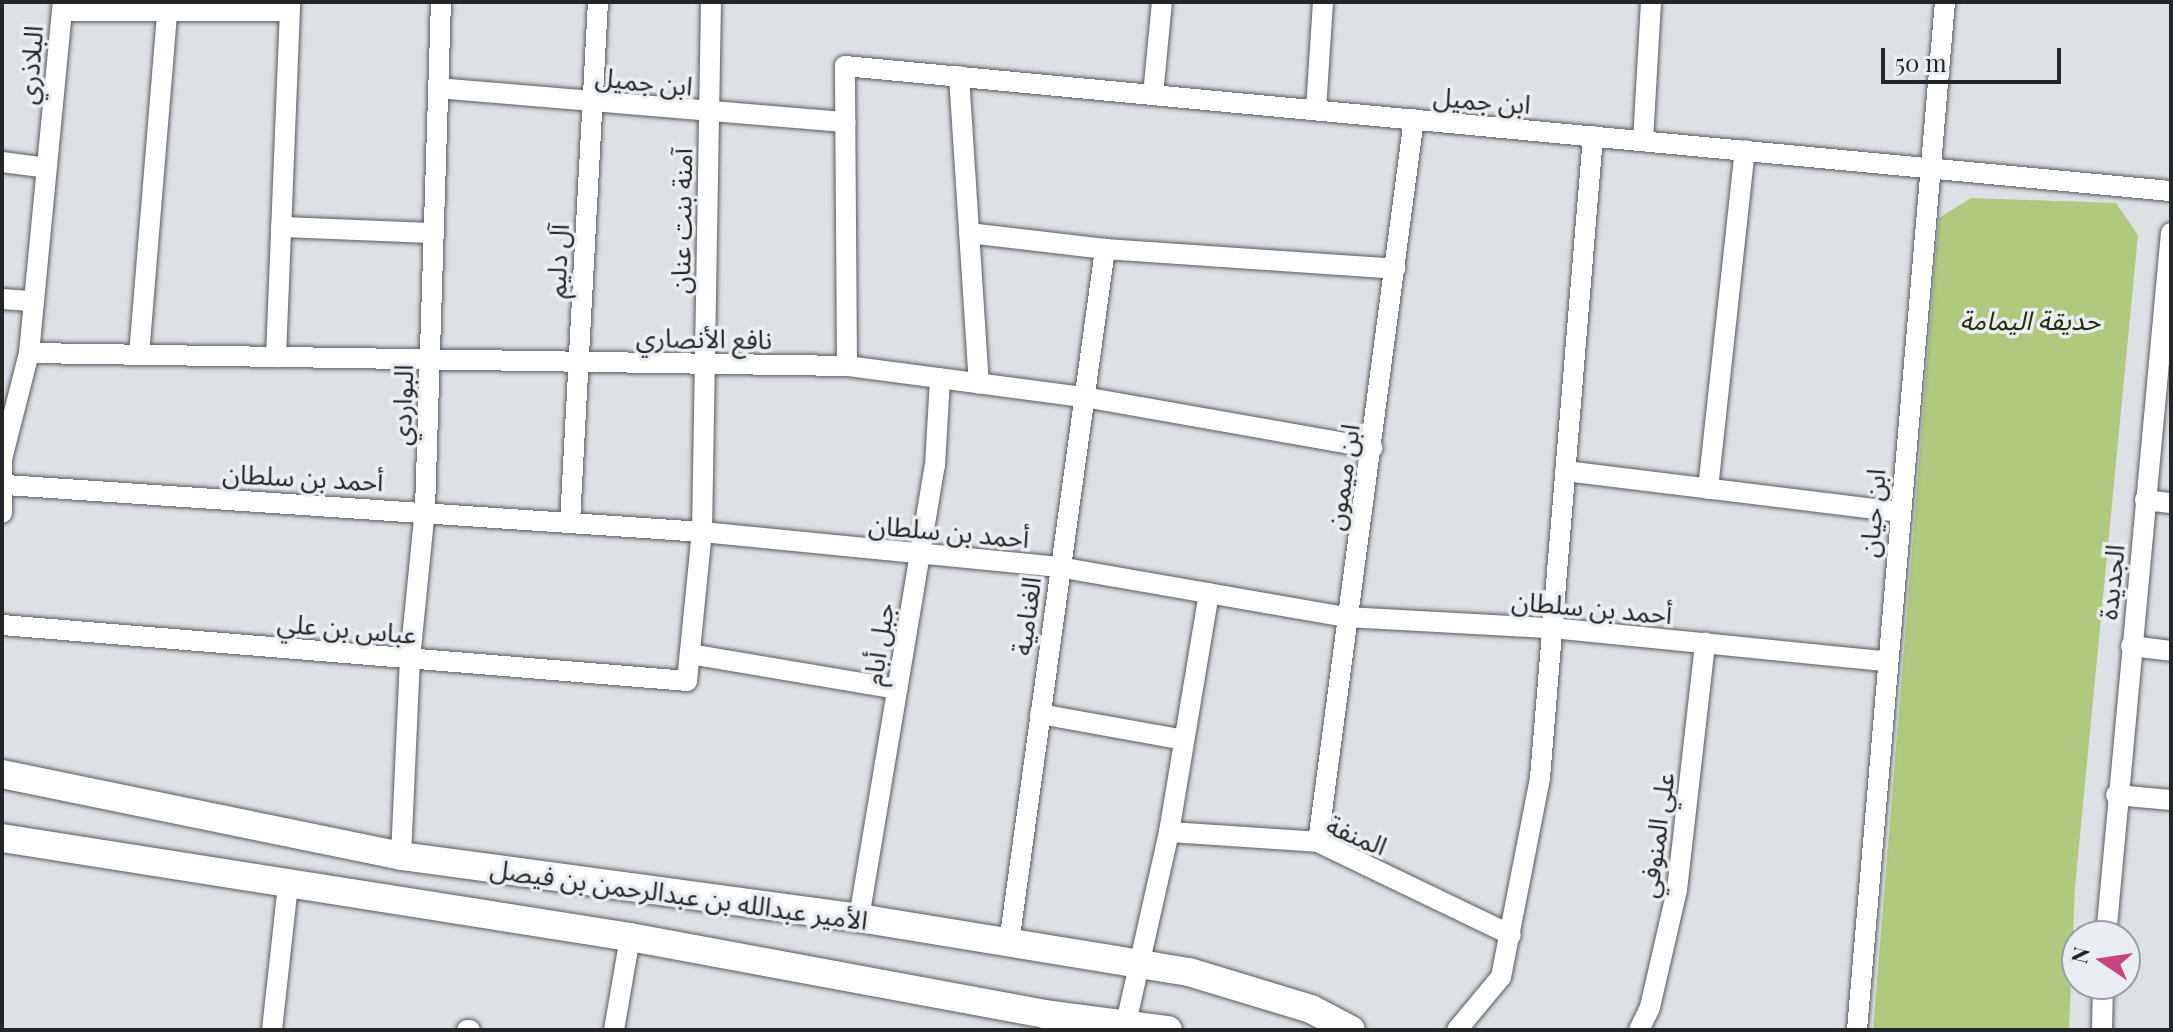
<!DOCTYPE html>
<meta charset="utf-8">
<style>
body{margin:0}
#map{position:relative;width:2173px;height:1032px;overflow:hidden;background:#dde1e5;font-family:"Playfair Display","Noto Sans Arabic",serif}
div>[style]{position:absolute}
.green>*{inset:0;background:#afca7f}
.roads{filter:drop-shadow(0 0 2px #575a5e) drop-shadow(0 0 2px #575a5e)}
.minor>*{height:20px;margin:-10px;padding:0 10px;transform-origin:10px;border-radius:10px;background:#fff}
.secondary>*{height:28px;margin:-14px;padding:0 14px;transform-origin:14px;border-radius:14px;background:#fff}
span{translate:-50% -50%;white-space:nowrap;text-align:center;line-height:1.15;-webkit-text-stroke:7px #eaeef2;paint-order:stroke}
.street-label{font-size:26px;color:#232526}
.park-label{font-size:26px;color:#232e0c;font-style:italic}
.frame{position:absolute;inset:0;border:4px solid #232526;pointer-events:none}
.north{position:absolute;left:2061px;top:920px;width:80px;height:80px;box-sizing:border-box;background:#eaeef2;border:2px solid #9a9ea0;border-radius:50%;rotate:283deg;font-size:22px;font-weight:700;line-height:32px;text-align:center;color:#232526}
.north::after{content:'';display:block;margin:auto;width:28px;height:36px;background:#ca4383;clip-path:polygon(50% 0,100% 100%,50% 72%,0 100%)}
.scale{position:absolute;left:1881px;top:48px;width:180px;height:36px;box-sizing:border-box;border:4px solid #232526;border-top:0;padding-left:10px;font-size:24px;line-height:28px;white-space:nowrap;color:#232526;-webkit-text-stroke:6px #eaeef2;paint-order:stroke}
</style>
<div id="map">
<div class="green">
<div style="clip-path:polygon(1971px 198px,2116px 203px,2138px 235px,2075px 887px,2069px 1030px,1873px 1030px,1939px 218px)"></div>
</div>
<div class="roads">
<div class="minor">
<div style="left:62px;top:11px;width:227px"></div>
<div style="left:959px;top:76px;width:308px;rotate:86.3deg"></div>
<div style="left:438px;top:88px;width:409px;rotate:4.8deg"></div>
<div style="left:1153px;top:95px;width:93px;rotate:-84.5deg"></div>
<div style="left:1316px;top:110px;width:108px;rotate:-86.3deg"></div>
<div style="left:1643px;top:141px;width:139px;rotate:-86.7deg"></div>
<div style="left:2px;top:162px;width:45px;rotate:7.6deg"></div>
<div style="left:281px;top:227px;width:152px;rotate:2.3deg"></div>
<div style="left:969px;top:233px;width:137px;rotate:6.7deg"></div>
<div style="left:1105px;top:249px;width:291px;rotate:3.9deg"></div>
<div style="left:2px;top:299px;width:32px;rotate:4deg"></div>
<div style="left:29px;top:353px;width:818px;rotate:0.91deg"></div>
<div style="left:847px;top:366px;width:239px;rotate:7.5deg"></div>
<div style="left:1084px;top:397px;width:293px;rotate:10deg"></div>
<div style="left:139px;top:355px;width:354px;rotate:-85.3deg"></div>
<div style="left:276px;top:357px;width:355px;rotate:-87.7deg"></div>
<div style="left:847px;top:366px;width:300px;rotate:-90.4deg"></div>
<div style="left:845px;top:66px;width:1332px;rotate:5.39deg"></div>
<div style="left:1565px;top:471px;width:336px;rotate:7deg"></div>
<div style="left:6px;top:485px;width:698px;rotate:3.86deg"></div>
<div style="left:702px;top:532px;width:359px;rotate:5.6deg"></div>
<div style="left:1059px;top:567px;width:291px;rotate:9.9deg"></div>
<div style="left:1346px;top:617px;width:206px;rotate:3.1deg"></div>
<div style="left:1552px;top:628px;width:334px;rotate:5.7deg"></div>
<div style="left:1708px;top:489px;width:341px;rotate:-83.8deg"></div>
<div style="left:2145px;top:500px;width:26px;rotate:7deg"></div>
<div style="left:2px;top:513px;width:54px;rotate:-90deg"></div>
<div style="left:2px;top:459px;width:109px;rotate:-75.7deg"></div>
<div style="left:29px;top:353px;width:353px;rotate:-84.5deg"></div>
<div style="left:570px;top:522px;width:521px;rotate:-86.92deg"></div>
<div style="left:2px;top:625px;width:687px;rotate:4.67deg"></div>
<div style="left:687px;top:681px;width:150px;rotate:-84.3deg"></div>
<div style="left:702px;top:532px;width:530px;rotate:-89.03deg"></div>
<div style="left:2131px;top:646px;width:40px;rotate:7.1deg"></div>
<div style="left:690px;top:654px;width:210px;rotate:9.6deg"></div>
<div style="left:1040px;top:714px;width:146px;rotate:10.2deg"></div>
<div style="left:2116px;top:795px;width:55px;rotate:5.2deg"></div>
<div style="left:1169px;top:832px;width:149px;rotate:3.8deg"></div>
<div style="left:1318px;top:842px;width:214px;rotate:25.7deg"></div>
<div style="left:1318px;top:842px;width:729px;rotate:-82.44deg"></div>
<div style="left:401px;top:856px;width:197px;rotate:-87.4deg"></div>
<div style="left:410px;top:659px;width:150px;rotate:-84.3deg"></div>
<div style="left:425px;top:510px;width:508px;rotate:-88.2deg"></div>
<div style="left:859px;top:918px;width:458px;rotate:-80.5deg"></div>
<div style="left:935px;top:466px;width:88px;rotate:-86.7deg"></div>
<div style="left:2106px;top:936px;width:706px;rotate:-84.72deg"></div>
<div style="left:1009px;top:943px;width:701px;rotate:-82.12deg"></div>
<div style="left:1126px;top:1023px;width:196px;rotate:-77.3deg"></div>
<div style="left:1169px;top:832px;width:242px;rotate:-80.5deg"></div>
<div style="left:272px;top:1030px;width:145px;rotate:-83.7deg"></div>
<div style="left:467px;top:1030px;width:3px"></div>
<div style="left:614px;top:1030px;width:94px;rotate:-80.2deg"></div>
<div style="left:1457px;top:1030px;width:69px;rotate:-50.3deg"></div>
<div style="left:1501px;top:977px;width:203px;rotate:-78.9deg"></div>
<div style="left:1540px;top:778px;width:644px;rotate:-85.28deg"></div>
<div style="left:1639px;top:1030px;width:25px;rotate:-64deg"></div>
<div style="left:1650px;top:1007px;width:120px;rotate:-77deg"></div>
<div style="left:1677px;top:890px;width:249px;rotate:-83.5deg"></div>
<div style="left:1857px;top:1030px;width:1032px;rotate:-85.11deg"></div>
<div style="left:2102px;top:1030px;width:46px;rotate:-88.8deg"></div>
</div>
<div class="secondary">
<div style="left:2px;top:774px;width:407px;rotate:11.6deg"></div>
<div style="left:401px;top:856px;width:462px;rotate:7.7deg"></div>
<div style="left:859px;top:918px;width:334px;rotate:9.3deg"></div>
<div style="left:1189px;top:972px;width:127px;rotate:16.9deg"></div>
<div style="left:1311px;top:1009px;width:45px;rotate:27.7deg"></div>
<div style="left:2px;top:838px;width:636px;rotate:8.96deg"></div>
<div style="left:630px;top:937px;width:421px;rotate:10.5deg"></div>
<div style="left:1044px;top:1014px;width:125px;rotate:7.4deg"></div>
</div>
</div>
<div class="street-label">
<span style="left:30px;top:65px;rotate:-85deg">البلاذري</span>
<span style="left:644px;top:81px;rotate:6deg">ابن جميل</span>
<span style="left:1482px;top:100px;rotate:5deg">ابن جميل</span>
<span style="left:681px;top:221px;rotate:-89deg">آمنة بنت عنان</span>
<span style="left:557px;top:261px;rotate:-87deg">آل دليم</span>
<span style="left:704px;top:338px;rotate:1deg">نافع الأنصاري</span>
<span style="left:402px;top:405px;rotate:-88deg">البواردي</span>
<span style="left:303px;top:477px;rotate:3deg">أحمد بن سلطان</span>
<span style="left:1342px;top:477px;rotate:-81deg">ابن ميمون</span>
<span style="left:1872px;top:513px;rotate:-85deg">ابن حيان</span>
<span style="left:949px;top:531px;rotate:5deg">أحمد بن سلطان</span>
<span style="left:2111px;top:582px;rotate:-84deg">الجديدة</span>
<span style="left:1592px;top:607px;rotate:5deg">أحمد بن سلطان</span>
<span style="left:1026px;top:616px;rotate:-82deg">الغنامية</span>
<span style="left:347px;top:628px;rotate:5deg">عباس بن علي</span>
<span style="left:878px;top:644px;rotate:-81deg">جبل أبام</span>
<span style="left:1357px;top:835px;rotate:23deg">المنفة</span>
<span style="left:1656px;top:835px;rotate:-82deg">علي المنوفي</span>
<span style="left:679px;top:894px;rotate:8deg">الأمير عبدالله بن عبدالرحمن بن فيصل</span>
</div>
<div class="park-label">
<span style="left:2030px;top:320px">حديقة اليمامة</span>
</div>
<div class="frame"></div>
<div class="north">N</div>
<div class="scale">50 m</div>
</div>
